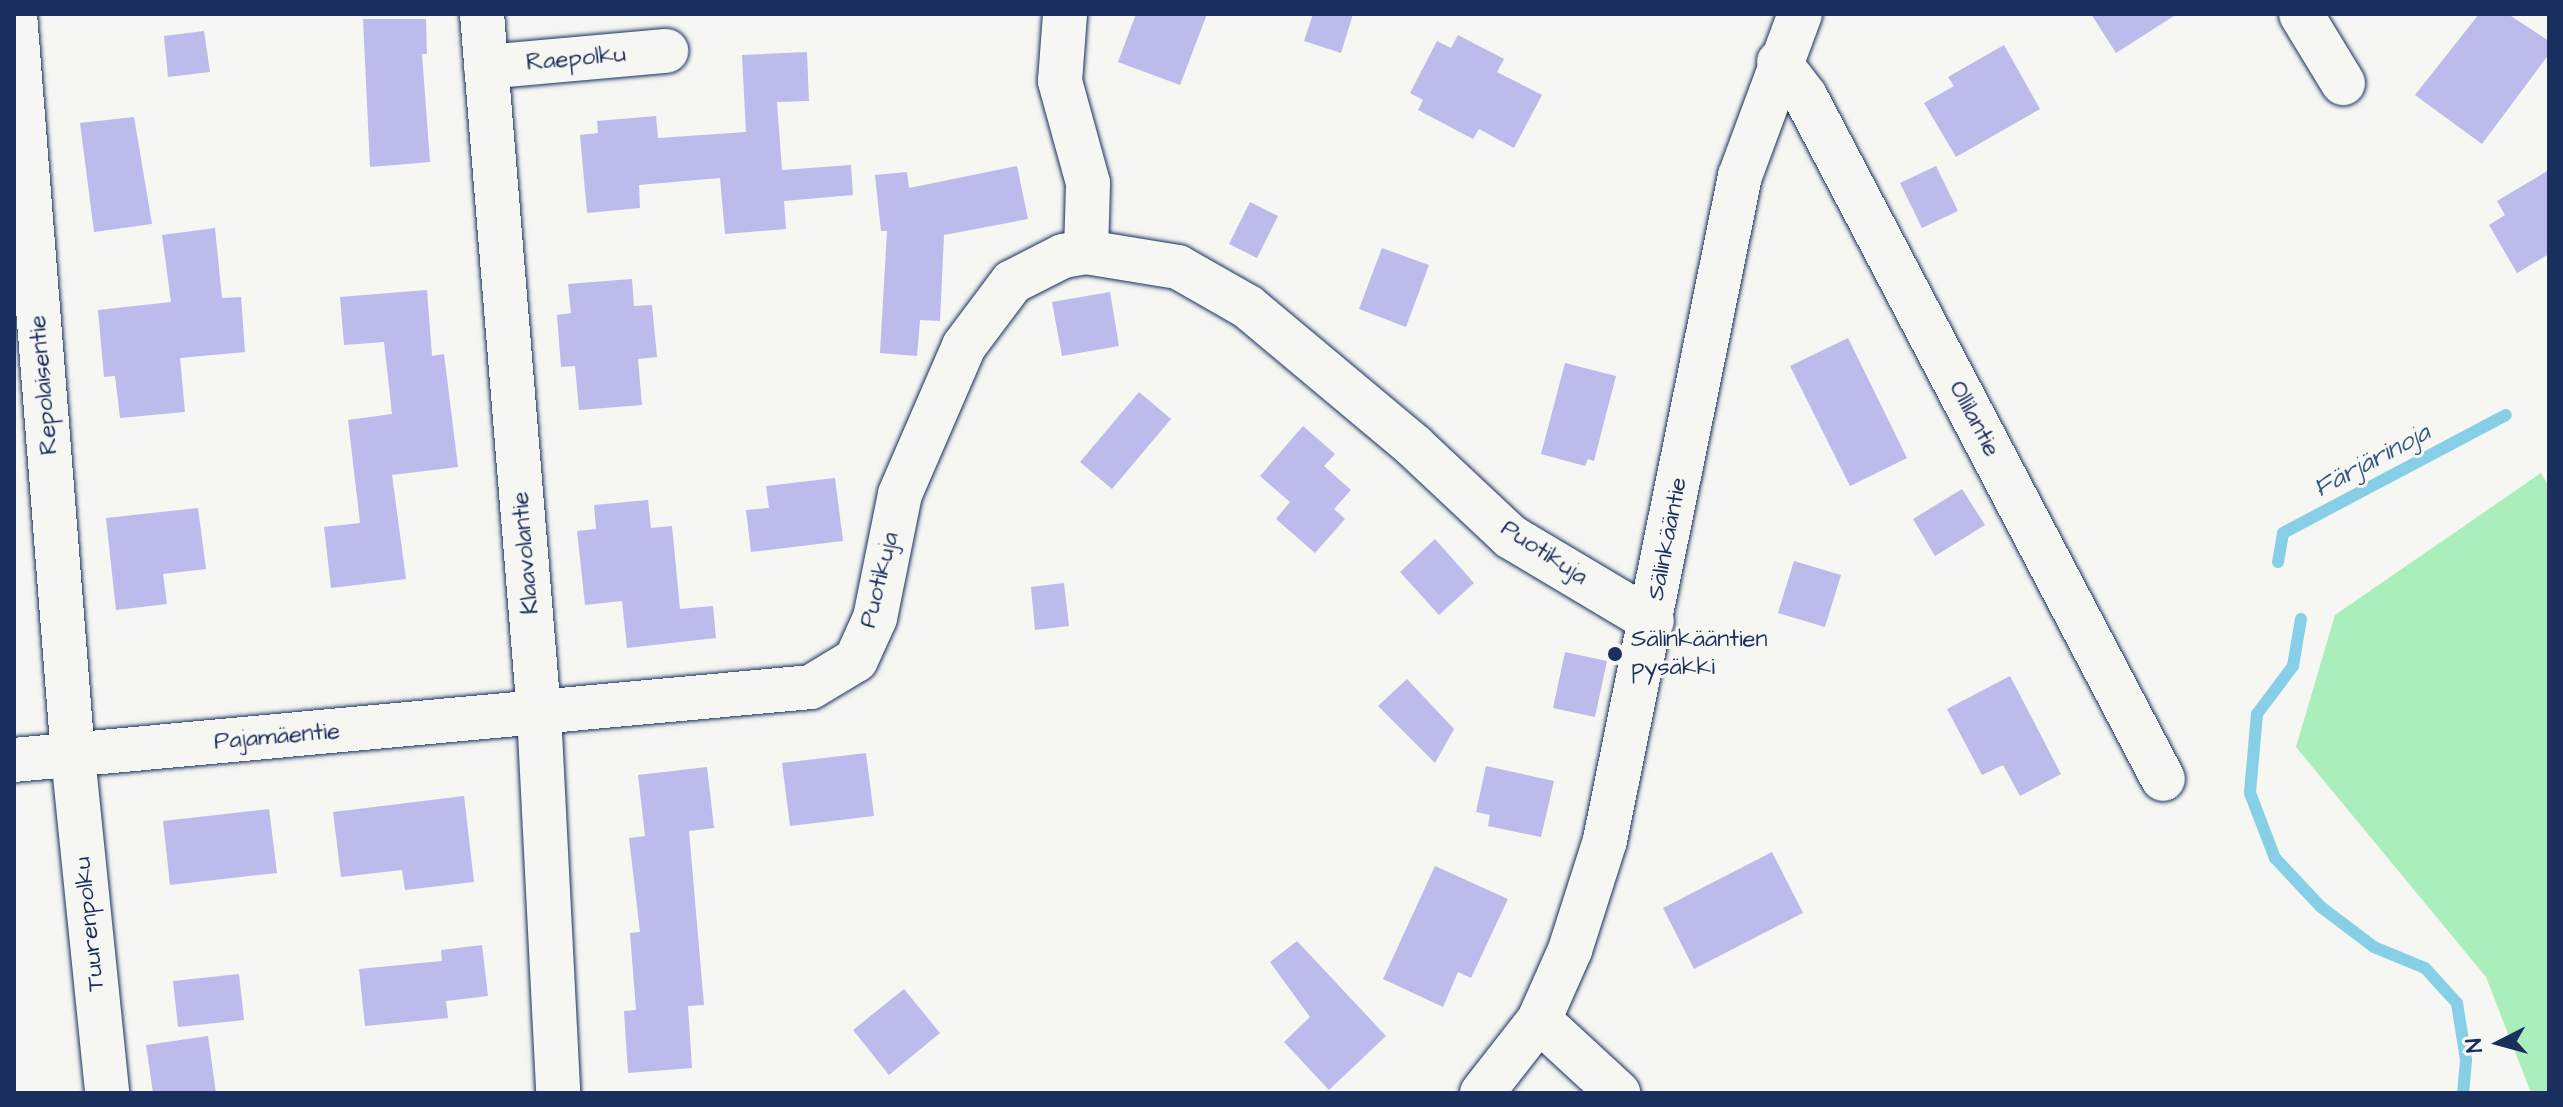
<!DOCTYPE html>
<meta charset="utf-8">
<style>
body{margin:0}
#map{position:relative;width:2563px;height:1107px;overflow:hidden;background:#f6f6f2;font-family:"Architects Daughter",sans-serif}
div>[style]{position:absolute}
.green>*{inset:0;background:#aaefbb}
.stream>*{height:12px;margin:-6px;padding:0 6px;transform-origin:6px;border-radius:6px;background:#86cfe7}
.building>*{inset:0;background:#bcbbec}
.roads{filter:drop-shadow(0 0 2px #1b2f5e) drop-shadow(0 0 2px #1b2f5e)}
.minor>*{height:44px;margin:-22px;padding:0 22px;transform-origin:22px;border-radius:22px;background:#f6f6f2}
.dots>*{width:22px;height:22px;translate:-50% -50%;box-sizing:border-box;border:4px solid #f6f6f2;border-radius:50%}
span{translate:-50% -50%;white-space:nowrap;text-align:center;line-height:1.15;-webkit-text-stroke:6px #f6f6f2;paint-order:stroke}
.street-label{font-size:24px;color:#1b2f5e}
.poi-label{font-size:24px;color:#1b2f5e}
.left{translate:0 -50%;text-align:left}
.water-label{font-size:26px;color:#365780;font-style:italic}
.frame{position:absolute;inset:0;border:16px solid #1b2f5e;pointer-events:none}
.north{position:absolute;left:2459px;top:1003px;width:80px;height:80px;-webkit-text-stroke:6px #f6f6f2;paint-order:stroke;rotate:264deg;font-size:22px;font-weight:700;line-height:32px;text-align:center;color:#1b2f5e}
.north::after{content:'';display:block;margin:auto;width:28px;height:36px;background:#1b2f5e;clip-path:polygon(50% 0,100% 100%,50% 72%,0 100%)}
</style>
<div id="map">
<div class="green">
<div style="clip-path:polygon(2541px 473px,2549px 487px,2549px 1093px,2531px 1093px,2486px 977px,2296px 747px,2335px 615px)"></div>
</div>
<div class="stream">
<div style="left:2278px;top:562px;width:29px;rotate:-80deg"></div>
<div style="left:2283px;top:533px;width:252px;rotate:-27.9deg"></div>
<div style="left:2301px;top:619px;width:48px;rotate:99.7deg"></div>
<div style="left:2293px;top:666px;width:60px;rotate:126.9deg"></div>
<div style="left:2257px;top:714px;width:79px;rotate:95.1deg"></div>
<div style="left:2250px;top:793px;width:70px;rotate:69deg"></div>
<div style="left:2275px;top:858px;width:67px;rotate:46.8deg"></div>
<div style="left:2321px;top:907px;width:66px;rotate:37deg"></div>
<div style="left:2374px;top:947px;width:55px;rotate:22.4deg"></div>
<div style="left:2425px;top:968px;width:47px;rotate:47.6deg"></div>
<div style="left:2457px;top:1003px;width:58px;rotate:81deg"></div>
<div style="left:2466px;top:1060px;width:33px;rotate:95deg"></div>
</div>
<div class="building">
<div style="clip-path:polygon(1136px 14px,1207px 14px,1180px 85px,1118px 62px)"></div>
<div style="clip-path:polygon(1313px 14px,1353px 14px,1341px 53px,1304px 41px)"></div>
<div style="clip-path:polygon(2091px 14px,2177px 14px,2116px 53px)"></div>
<div style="clip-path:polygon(2479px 14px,2508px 14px,2549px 41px,2549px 54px,2482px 144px,2415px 95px)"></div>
<div style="clip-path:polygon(363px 19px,426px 19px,427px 54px,422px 54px,430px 162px,370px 167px)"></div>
<div style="clip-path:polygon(204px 31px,210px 72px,168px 77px,164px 36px)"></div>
<div style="clip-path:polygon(1458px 35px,1504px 59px,1497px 72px,1542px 95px,1514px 148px,1479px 129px,1473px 139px,1418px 110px,1423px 100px,1410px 93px,1437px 41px,1451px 48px)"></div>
<div style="clip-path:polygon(2004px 45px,2040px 109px,1956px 157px,1924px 103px,1954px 86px,1948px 77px)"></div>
<div style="clip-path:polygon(807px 52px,809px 101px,777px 102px,782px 170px,851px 165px,853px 195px,784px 201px,786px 229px,725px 234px,720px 178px,639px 185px,640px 208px,587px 213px,580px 135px,598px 133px,597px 121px,656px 116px,658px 138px,746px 132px,742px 55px)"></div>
<div style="clip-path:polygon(134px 117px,152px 224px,94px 232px,80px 123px)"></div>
<div style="clip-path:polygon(1017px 166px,1028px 219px,944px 235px,940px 321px,920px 320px,917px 356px,880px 353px,887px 231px,881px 231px,875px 175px,907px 172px,909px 188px)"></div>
<div style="clip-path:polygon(1936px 166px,1958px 211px,1922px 228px,1900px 183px)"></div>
<div style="clip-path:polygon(2549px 170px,2549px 254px,2517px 273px,2489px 225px,2505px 215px,2497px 201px)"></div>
<div style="clip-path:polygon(1250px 202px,1278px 216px,1257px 258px,1229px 244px)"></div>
<div style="clip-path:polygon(215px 228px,222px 298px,241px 297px,245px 352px,180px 358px,185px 412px,120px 418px,115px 376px,104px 377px,98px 310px,171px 302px,162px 235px)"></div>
<div style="clip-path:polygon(1382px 248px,1429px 265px,1406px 327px,1359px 309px)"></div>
<div style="clip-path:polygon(632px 279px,634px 306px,652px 305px,657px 357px,638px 359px,642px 405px,579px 410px,575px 366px,561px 367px,557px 315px,571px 313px,568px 284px)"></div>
<div style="clip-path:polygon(427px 290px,432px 356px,444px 354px,458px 467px,392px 475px,406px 579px,331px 588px,324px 527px,360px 523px,348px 420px,392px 414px,384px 342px,344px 345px,340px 297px)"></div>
<div style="clip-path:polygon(1110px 292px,1119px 346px,1062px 356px,1052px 302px)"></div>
<div style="clip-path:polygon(1848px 338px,1907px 458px,1850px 486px,1790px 366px)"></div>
<div style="clip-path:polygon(1565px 363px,1616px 376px,1594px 461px,1588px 459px,1585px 466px,1541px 454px)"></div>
<div style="clip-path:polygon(1139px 392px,1171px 419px,1112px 489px,1080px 462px)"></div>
<div style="clip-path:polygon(1303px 426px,1335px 454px,1324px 466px,1351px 490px,1334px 509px,1345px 519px,1315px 553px,1276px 519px,1290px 502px,1260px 476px)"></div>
<div style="clip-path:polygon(835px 478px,843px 541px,751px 552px,746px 510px,769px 508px,766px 486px)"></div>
<div style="clip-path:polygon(1962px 489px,1985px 525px,1935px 556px,1913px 519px)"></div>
<div style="clip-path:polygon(648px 500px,651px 528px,672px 526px,680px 609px,713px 606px,716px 638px,627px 648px,622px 601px,585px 605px,577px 531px,596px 529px,594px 505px)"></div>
<div style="clip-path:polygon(198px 508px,206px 569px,163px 574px,167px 604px,116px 610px,106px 518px)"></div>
<div style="clip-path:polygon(1435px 539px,1474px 583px,1439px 615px,1400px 572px)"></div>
<div style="clip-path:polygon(1794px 561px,1841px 575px,1825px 627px,1778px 613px)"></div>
<div style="clip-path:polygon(1064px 583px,1069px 626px,1035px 630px,1031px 587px)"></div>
<div style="clip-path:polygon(1565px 652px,1607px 661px,1595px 717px,1553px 708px)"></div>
<div style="clip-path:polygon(2010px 676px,2061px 774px,2020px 796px,2003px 765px,1982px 775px,1947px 709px)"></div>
<div style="clip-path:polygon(1407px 679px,1454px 729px,1435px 763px,1378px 706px)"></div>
<div style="clip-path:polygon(866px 753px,874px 816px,790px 826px,782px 763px)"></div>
<div style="clip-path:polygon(1486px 766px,1554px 781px,1541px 837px,1488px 826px,1490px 815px,1476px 812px)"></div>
<div style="clip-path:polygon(707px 767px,714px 828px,689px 831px,704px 1005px,688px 1006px,692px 1068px,628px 1073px,624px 1011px,636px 1010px,630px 933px,640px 932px,629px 838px,645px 836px,638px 775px)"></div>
<div style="clip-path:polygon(464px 796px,474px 882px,405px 890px,402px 870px,341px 877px,333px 812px)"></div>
<div style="clip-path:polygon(269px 809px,277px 873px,170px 885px,163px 821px)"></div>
<div style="clip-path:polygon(1772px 852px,1803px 913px,1694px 969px,1663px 908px)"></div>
<div style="clip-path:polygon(1435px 866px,1508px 899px,1471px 978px,1458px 972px,1443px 1007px,1383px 979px)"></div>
<div style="clip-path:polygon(1297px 941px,1386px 1036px,1329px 1090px,1284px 1042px,1310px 1017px,1270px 962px)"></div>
<div style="clip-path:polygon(482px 945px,488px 996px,446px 1001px,448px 1018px,365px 1026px,359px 969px,442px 961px,441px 950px)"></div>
<div style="clip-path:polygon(239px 974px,244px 1020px,178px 1027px,173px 981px)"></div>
<div style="clip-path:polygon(904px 989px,940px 1033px,889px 1075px,853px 1030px)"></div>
<div style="clip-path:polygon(208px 1036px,216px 1093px,153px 1093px,146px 1045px)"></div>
</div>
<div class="roads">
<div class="minor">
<div style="left:15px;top:14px;width:744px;rotate:85.53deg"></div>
<div style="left:73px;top:756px;width:339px;rotate:84.2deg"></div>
<div style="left:482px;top:14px;width:701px;rotate:85.34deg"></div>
<div style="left:539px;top:713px;width:380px;rotate:87.1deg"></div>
<div style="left:2301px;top:14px;width:81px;rotate:58.7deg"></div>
<div style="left:1779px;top:62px;width:43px;rotate:52.6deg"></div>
<div style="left:1805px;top:96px;width:771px;rotate:62.34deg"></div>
<div style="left:486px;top:67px;width:181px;rotate:-5.1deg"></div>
<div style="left:1086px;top:252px;width:93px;rotate:9.3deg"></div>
<div style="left:1178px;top:267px;width:81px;rotate:29.7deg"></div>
<div style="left:1248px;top:307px;width:217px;rotate:39.9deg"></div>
<div style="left:1414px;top:446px;width:133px;rotate:43.2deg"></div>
<div style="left:1511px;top:537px;width:164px;rotate:30.8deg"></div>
<div style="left:14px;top:760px;width:800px;rotate:-5.23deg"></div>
<div style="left:811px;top:687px;width:52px;rotate:-31deg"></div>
<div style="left:856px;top:660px;width:46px;rotate:-65.7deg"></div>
<div style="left:875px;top:618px;width:126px;rotate:-78.6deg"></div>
<div style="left:900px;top:494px;width:161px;rotate:-66.6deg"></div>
<div style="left:964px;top:346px;width:80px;rotate:-53.1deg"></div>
<div style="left:1012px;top:282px;width:57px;rotate:-27deg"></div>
<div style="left:1063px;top:256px;width:23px;rotate:-10deg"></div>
<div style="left:1086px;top:252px;width:69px;rotate:-88.3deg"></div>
<div style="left:1088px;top:183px;width:106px;rotate:-105.4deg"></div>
<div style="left:1060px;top:81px;width:67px;rotate:-85.7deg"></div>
<div style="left:1539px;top:1020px;width:108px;rotate:42.7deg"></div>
<div style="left:1482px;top:1093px;width:93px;rotate:-52deg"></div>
<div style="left:1539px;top:1020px;width:77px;rotate:-66.1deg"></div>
<div style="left:1570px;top:950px;width:115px;rotate:-72.3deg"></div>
<div style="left:1605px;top:840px;width:678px;rotate:-78.51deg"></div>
<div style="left:1740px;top:176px;width:173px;rotate:-69.7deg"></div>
</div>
</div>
<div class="dots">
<div style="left:1615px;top:654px;background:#1b2f5e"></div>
</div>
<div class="street-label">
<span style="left:576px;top:59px;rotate:-5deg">Raepolku</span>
<span style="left:44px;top:385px;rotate:-95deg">Repolaisentie</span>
<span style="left:1974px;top:419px;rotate:62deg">Ollilantie</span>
<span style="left:1668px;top:539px;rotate:-79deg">Sälinkääntie</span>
<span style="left:526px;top:553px;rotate:-95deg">Klaavolantie</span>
<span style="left:1544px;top:553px;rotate:33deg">Puotikuja</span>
<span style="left:880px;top:580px;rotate:-76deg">Puotikuja</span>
<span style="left:277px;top:737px;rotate:-5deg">Pajamäentie</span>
<span style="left:90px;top:924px;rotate:-96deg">Tuurenpolku</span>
</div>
<div class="poi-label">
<span class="left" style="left:1631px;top:654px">Sälinkääntien<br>pysäkki</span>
</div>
<div class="water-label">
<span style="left:2372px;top:461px;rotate:-28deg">Färjärinoja</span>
</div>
<div class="frame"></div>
<div class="north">N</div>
</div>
